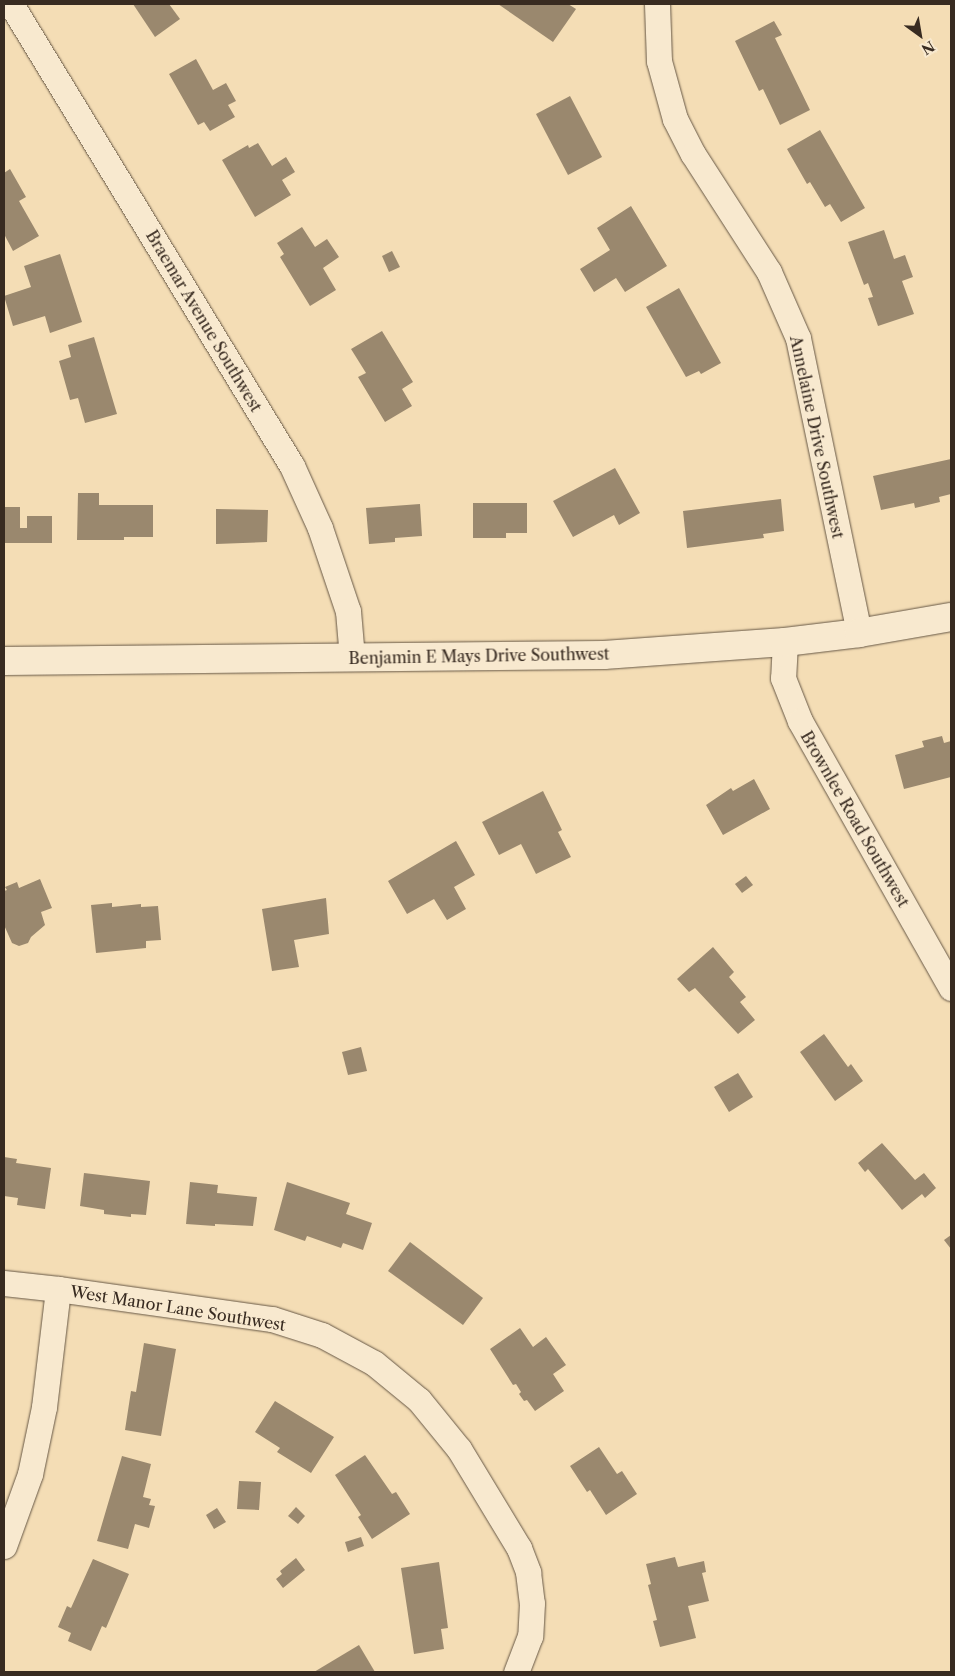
<!DOCTYPE html>
<style>
body{margin:0}
#map{position:relative;width:955px;height:1676px;overflow:hidden;background:#f4ddb5;font-family:"Libre Caslon Text",serif}
div>[style]{position:absolute}
.building>*{inset:0;background:#9a886e}
.roads{filter:drop-shadow(0 0 1px #675846) drop-shadow(0 0 1px #675846)}
.minor>*{height:25px;margin:-12.5px;padding:0 12.5px;transform-origin:12.5px;border-radius:12.5px;background:#f8e9cf}
.tertiary>*{height:28px;margin:-14px;padding:0 14px;transform-origin:14px;border-radius:14px;background:#f8e9cf}
span{translate:-50% -50%;white-space:nowrap;text-align:center;line-height:1.15;-webkit-text-stroke:4px #f8e9cf;paint-order:stroke}
.street-label{font-size:16px;color:#382b21}
.frame{position:absolute;inset:0;border:5px solid #382b21;pointer-events:none}
.north{position:absolute;left:895px;top:10px;width:50px;height:50px;-webkit-text-stroke:4px #f8e9cf;paint-order:stroke;rotate:148deg;font-size:14px;font-weight:700;line-height:20px;text-align:center;color:#382b21}
.north::after{content:'';display:block;margin:auto;width:18px;height:22px;background:#382b21;clip-path:polygon(50% 0,100% 100%,50% 72%,0 100%)}
</style>
<div id="map">
<div class="building">
<div style="clip-path:polygon(133px 4px,169px 4px,180px 19px,155px 37px)"></div>
<div style="clip-path:polygon(498px 4px,568px 4px,576px 9px,553px 42px)"></div>
<div style="clip-path:polygon(774px 21px,782px 35px,775px 38px,810px 110px,780px 125px,763px 89px,759px 91px,735px 41px)"></div>
<div style="clip-path:polygon(196px 59px,213px 90px,226px 83px,236px 101px,228px 105px,235px 117px,210px 131px,204px 122px,198px 125px,169px 74px)"></div>
<div style="clip-path:polygon(570px 96px,602px 157px,568px 175px,536px 114px)"></div>
<div style="clip-path:polygon(820px 130px,865px 208px,841px 222px,830px 204px,825px 207px,810px 182px,807px 184px,787px 149px)"></div>
<div style="clip-path:polygon(258px 143px,272px 166px,286px 157px,295px 172px,282px 180px,291px 195px,255px 217px,222px 160px,248px 145px,249px 148px)"></div>
<div style="clip-path:polygon(10px 169px,26px 197px,19px 201px,39px 236px,13px 251px,4px 234px,4px 173px)"></div>
<div style="clip-path:polygon(631px 206px,667px 266px,625px 292px,616px 278px,594px 292px,580px 269px,610px 250px,597px 228px)"></div>
<div style="clip-path:polygon(302px 227px,315px 247px,327px 239px,339px 257px,323px 268px,336px 290px,310px 306px,280px 257px,284px 254px,277px 243px)"></div>
<div style="clip-path:polygon(884px 230px,894px 259px,905px 255px,913px 277px,902px 281px,914px 314px,878px 326px,868px 298px,873px 297px,868px 283px,864px 285px,848px 242px)"></div>
<div style="clip-path:polygon(392px 251px,400px 267px,389px 272px,382px 256px)"></div>
<div style="clip-path:polygon(60px 254px,82px 322px,50px 333px,45px 316px,13px 326px,4px 296px,31px 287px,24px 266px)"></div>
<div style="clip-path:polygon(679px 288px,721px 363px,701px 374px,699px 371px,686px 377px,646px 307px)"></div>
<div style="clip-path:polygon(382px 331px,413px 382px,402px 389px,412px 406px,385px 422px,358px 377px,366px 373px,351px 349px)"></div>
<div style="clip-path:polygon(94px 337px,117px 414px,85px 423px,78px 398px,70px 400px,59px 361px,71px 357px,68px 345px)"></div>
<div style="clip-path:polygon(951px 459px,951px 494px,939px 497px,940px 502px,915px 508px,914px 503px,881px 510px,873px 476px)"></div>
<div style="clip-path:polygon(615px 468px,640px 513px,619px 525px,614px 515px,573px 537px,553px 501px)"></div>
<div style="clip-path:polygon(78px 493px,99px 493px,99px 505px,153px 505px,153px 537px,124px 537px,124px 540px,77px 540px)"></div>
<div style="clip-path:polygon(781px 499px,784px 531px,763px 534px,764px 538px,687px 548px,683px 511px)"></div>
<div style="clip-path:polygon(473px 503px,527px 503px,527px 533px,506px 533px,506px 538px,473px 538px)"></div>
<div style="clip-path:polygon(420px 504px,422px 536px,395px 538px,395px 542px,369px 544px,366px 508px)"></div>
<div style="clip-path:polygon(4px 507px,20px 507px,20px 528px,27px 528px,27px 516px,52px 516px,52px 543px,4px 543px)"></div>
<div style="clip-path:polygon(216px 509px,268px 510px,267px 542px,216px 544px)"></div>
<div style="clip-path:polygon(942px 736px,944px 743px,951px 741px,951px 777px,904px 789px,895px 755px,924px 747px,922px 741px)"></div>
<div style="clip-path:polygon(754px 779px,770px 809px,723px 835px,706px 805px,731px 788px,733px 791px)"></div>
<div style="clip-path:polygon(543px 791px,562px 830px,558px 832px,571px 857px,536px 874px,521px 844px,499px 855px,482px 822px)"></div>
<div style="clip-path:polygon(456px 841px,475px 875px,454px 887px,466px 909px,447px 920px,434px 899px,407px 914px,388px 881px)"></div>
<div style="clip-path:polygon(746px 876px,753px 885px,742px 893px,735px 884px)"></div>
<div style="clip-path:polygon(40px 879px,52px 908px,41px 912px,45px 925px,31px 937px,28px 943px,19px 946px,12px 943px,4px 925px,4px 891px,7px 890px,5px 887px,17px 882px,19px 888px)"></div>
<div style="clip-path:polygon(326px 898px,329px 934px,294px 940px,299px 967px,272px 971px,262px 909px)"></div>
<div style="clip-path:polygon(112px 903px,112px 907px,141px 904px,141px 907px,158px 906px,161px 940px,146px 941px,146px 948px,96px 953px,91px 905px)"></div>
<div style="clip-path:polygon(713px 947px,734px 972px,729px 977px,746px 997px,740px 1002px,755px 1020px,738px 1034px,695px 988px,689px 992px,677px 979px)"></div>
<div style="clip-path:polygon(824px 1034px,848px 1067px,851px 1064px,863px 1081px,835px 1101px,800px 1052px)"></div>
<div style="clip-path:polygon(361px 1047px,367px 1071px,348px 1075px,342px 1052px)"></div>
<div style="clip-path:polygon(738px 1073px,753px 1097px,729px 1112px,714px 1087px)"></div>
<div style="clip-path:polygon(882px 1143px,915px 1180px,924px 1173px,936px 1188px,925px 1198px,922px 1194px,902px 1210px,868px 1169px,865px 1172px,858px 1163px)"></div>
<div style="clip-path:polygon(4px 1157px,17px 1159px,16px 1163px,51px 1168px,45px 1209px,17px 1205px,18px 1198px,4px 1196px)"></div>
<div style="clip-path:polygon(84px 1173px,150px 1181px,146px 1215px,131px 1214px,131px 1217px,104px 1214px,104px 1210px,80px 1206px)"></div>
<div style="clip-path:polygon(190px 1182px,218px 1185px,217px 1193px,257px 1197px,253px 1226px,215px 1224px,215px 1226px,186px 1224px)"></div>
<div style="clip-path:polygon(287px 1182px,350px 1203px,346px 1214px,372px 1223px,363px 1250px,343px 1243px,341px 1248px,307px 1236px,305px 1241px,274px 1230px)"></div>
<div style="clip-path:polygon(951px 1235px,951px 1249px,944px 1240px)"></div>
<div style="clip-path:polygon(410px 1242px,483px 1298px,463px 1325px,388px 1271px)"></div>
<div style="clip-path:polygon(520px 1328px,533px 1347px,546px 1337px,566px 1365px,553px 1374px,564px 1391px,535px 1411px,527px 1400px,524px 1401px,519px 1394px,521px 1392px,516px 1384px,513px 1385px,490px 1349px)"></div>
<div style="clip-path:polygon(144px 1343px,176px 1349px,161px 1436px,125px 1430px,131px 1391px,136px 1392px)"></div>
<div style="clip-path:polygon(275px 1401px,334px 1437px,311px 1473px,277px 1452px,280px 1448px,255px 1432px)"></div>
<div style="clip-path:polygon(599px 1447px,617px 1474px,622px 1471px,637px 1494px,606px 1515px,590px 1490px,587px 1492px,570px 1466px)"></div>
<div style="clip-path:polygon(365px 1455px,392px 1494px,396px 1492px,410px 1514px,372px 1539px,358px 1517px,361px 1515px,335px 1475px)"></div>
<div style="clip-path:polygon(122px 1456px,151px 1464px,143px 1497px,151px 1499px,149px 1505px,155px 1506px,149px 1528px,135px 1524px,128px 1549px,97px 1541px)"></div>
<div style="clip-path:polygon(239px 1481px,261px 1482px,259px 1510px,237px 1509px)"></div>
<div style="clip-path:polygon(296px 1507px,305px 1516px,298px 1524px,288px 1516px)"></div>
<div style="clip-path:polygon(217px 1508px,226px 1522px,214px 1529px,206px 1515px)"></div>
<div style="clip-path:polygon(361px 1537px,364px 1546px,348px 1552px,345px 1542px)"></div>
<div style="clip-path:polygon(675px 1557px,678px 1567px,704px 1561px,706px 1572px,702px 1573px,709px 1601px,688px 1606px,696px 1638px,660px 1647px,653px 1621px,657px 1620px,648px 1585px,651px 1584px,646px 1564px)"></div>
<div style="clip-path:polygon(296px 1558px,305px 1570px,283px 1588px,276px 1579px,282px 1574px,280px 1571px)"></div>
<div style="clip-path:polygon(93px 1559px,129px 1574px,106px 1628px,102px 1626px,91px 1651px,68px 1641px,71px 1633px,58px 1627px,67px 1606px,71px 1608px)"></div>
<div style="clip-path:polygon(439px 1562px,448px 1628px,441px 1629px,444px 1649px,414px 1654px,401px 1568px)"></div>
<div style="clip-path:polygon(359px 1645px,375px 1672px,314px 1672px)"></div>
</div>
<div class="roads">
<div class="minor">
<div style="left:11px;top:4px;width:541px;rotate:58.69deg"></div>
<div style="left:292px;top:466px;width:68px;rotate:65.7deg"></div>
<div style="left:320px;top:528px;width:88px;rotate:71.4deg"></div>
<div style="left:348px;top:611px;width:47px;rotate:85.1deg"></div>
<div style="left:657px;top:4px;width:57px;rotate:88deg"></div>
<div style="left:659px;top:61px;width:60px;rotate:74.6deg"></div>
<div style="left:675px;top:119px;width:39px;rotate:63deg"></div>
<div style="left:693px;top:154px;width:140px;rotate:57.2deg"></div>
<div style="left:769px;top:272px;width:72px;rotate:66.3deg"></div>
<div style="left:798px;top:338px;width:301px;rotate:78.3deg"></div>
<div style="left:785px;top:642px;width:36px;rotate:93deg"></div>
<div style="left:783px;top:678px;width:46px;rotate:68.4deg"></div>
<div style="left:800px;top:721px;width:307px;rotate:60.5deg"></div>
<div style="left:4px;top:1283px;width:54px;rotate:6.3deg"></div>
<div style="left:4px;top:1546px;width:77px;rotate:-70.1deg"></div>
<div style="left:30px;top:1474px;width:68px;rotate:-78.2deg"></div>
<div style="left:44px;top:1407px;width:119px;rotate:-83.2deg"></div>
<div style="left:58px;top:1289px;width:216px;rotate:8deg"></div>
<div style="left:272px;top:1319px;width:52px;rotate:17.7deg"></div>
<div style="left:322px;top:1335px;width:59px;rotate:28.3deg"></div>
<div style="left:374px;top:1363px;width:58px;rotate:39.4deg"></div>
<div style="left:419px;top:1400px;width:63px;rotate:50.8deg"></div>
<div style="left:459px;top:1449px;width:116px;rotate:58.8deg"></div>
<div style="left:519px;top:1548px;width:26px;rotate:69deg"></div>
<div style="left:528px;top:1572px;width:31px;rotate:83deg"></div>
<div style="left:532px;top:1603px;width:33px;rotate:93deg"></div>
<div style="left:530px;top:1636px;width:39px;rotate:111deg"></div>
</div>
<div class="tertiary">
<div style="left:4px;top:661px;width:600px;rotate:-0.57deg"></div>
<div style="left:604px;top:655px;width:181px;rotate:-4.1deg"></div>
<div style="left:785px;top:642px;width:75px;rotate:-6.9deg"></div>
<div style="left:859px;top:633px;width:93px;rotate:-9.9deg"></div>
</div>
</div>
<div class="street-label">
<span style="left:204px;top:321px;rotate:59deg">Braemar Avenue Southwest</span>
<span style="left:817px;top:437px;rotate:78deg">Annelaine Drive Southwest</span>
<span style="left:479px;top:656px;rotate:-1deg">Benjamin E Mays Drive Southwest</span>
<span style="left:855px;top:819px;rotate:60deg">Brownlee Road Southwest</span>
<span style="left:178px;top:1308px;rotate:9deg">West Manor Lane Southwest</span>
</div>
<div class="frame"></div>
<div class="north">N</div>
</div>
